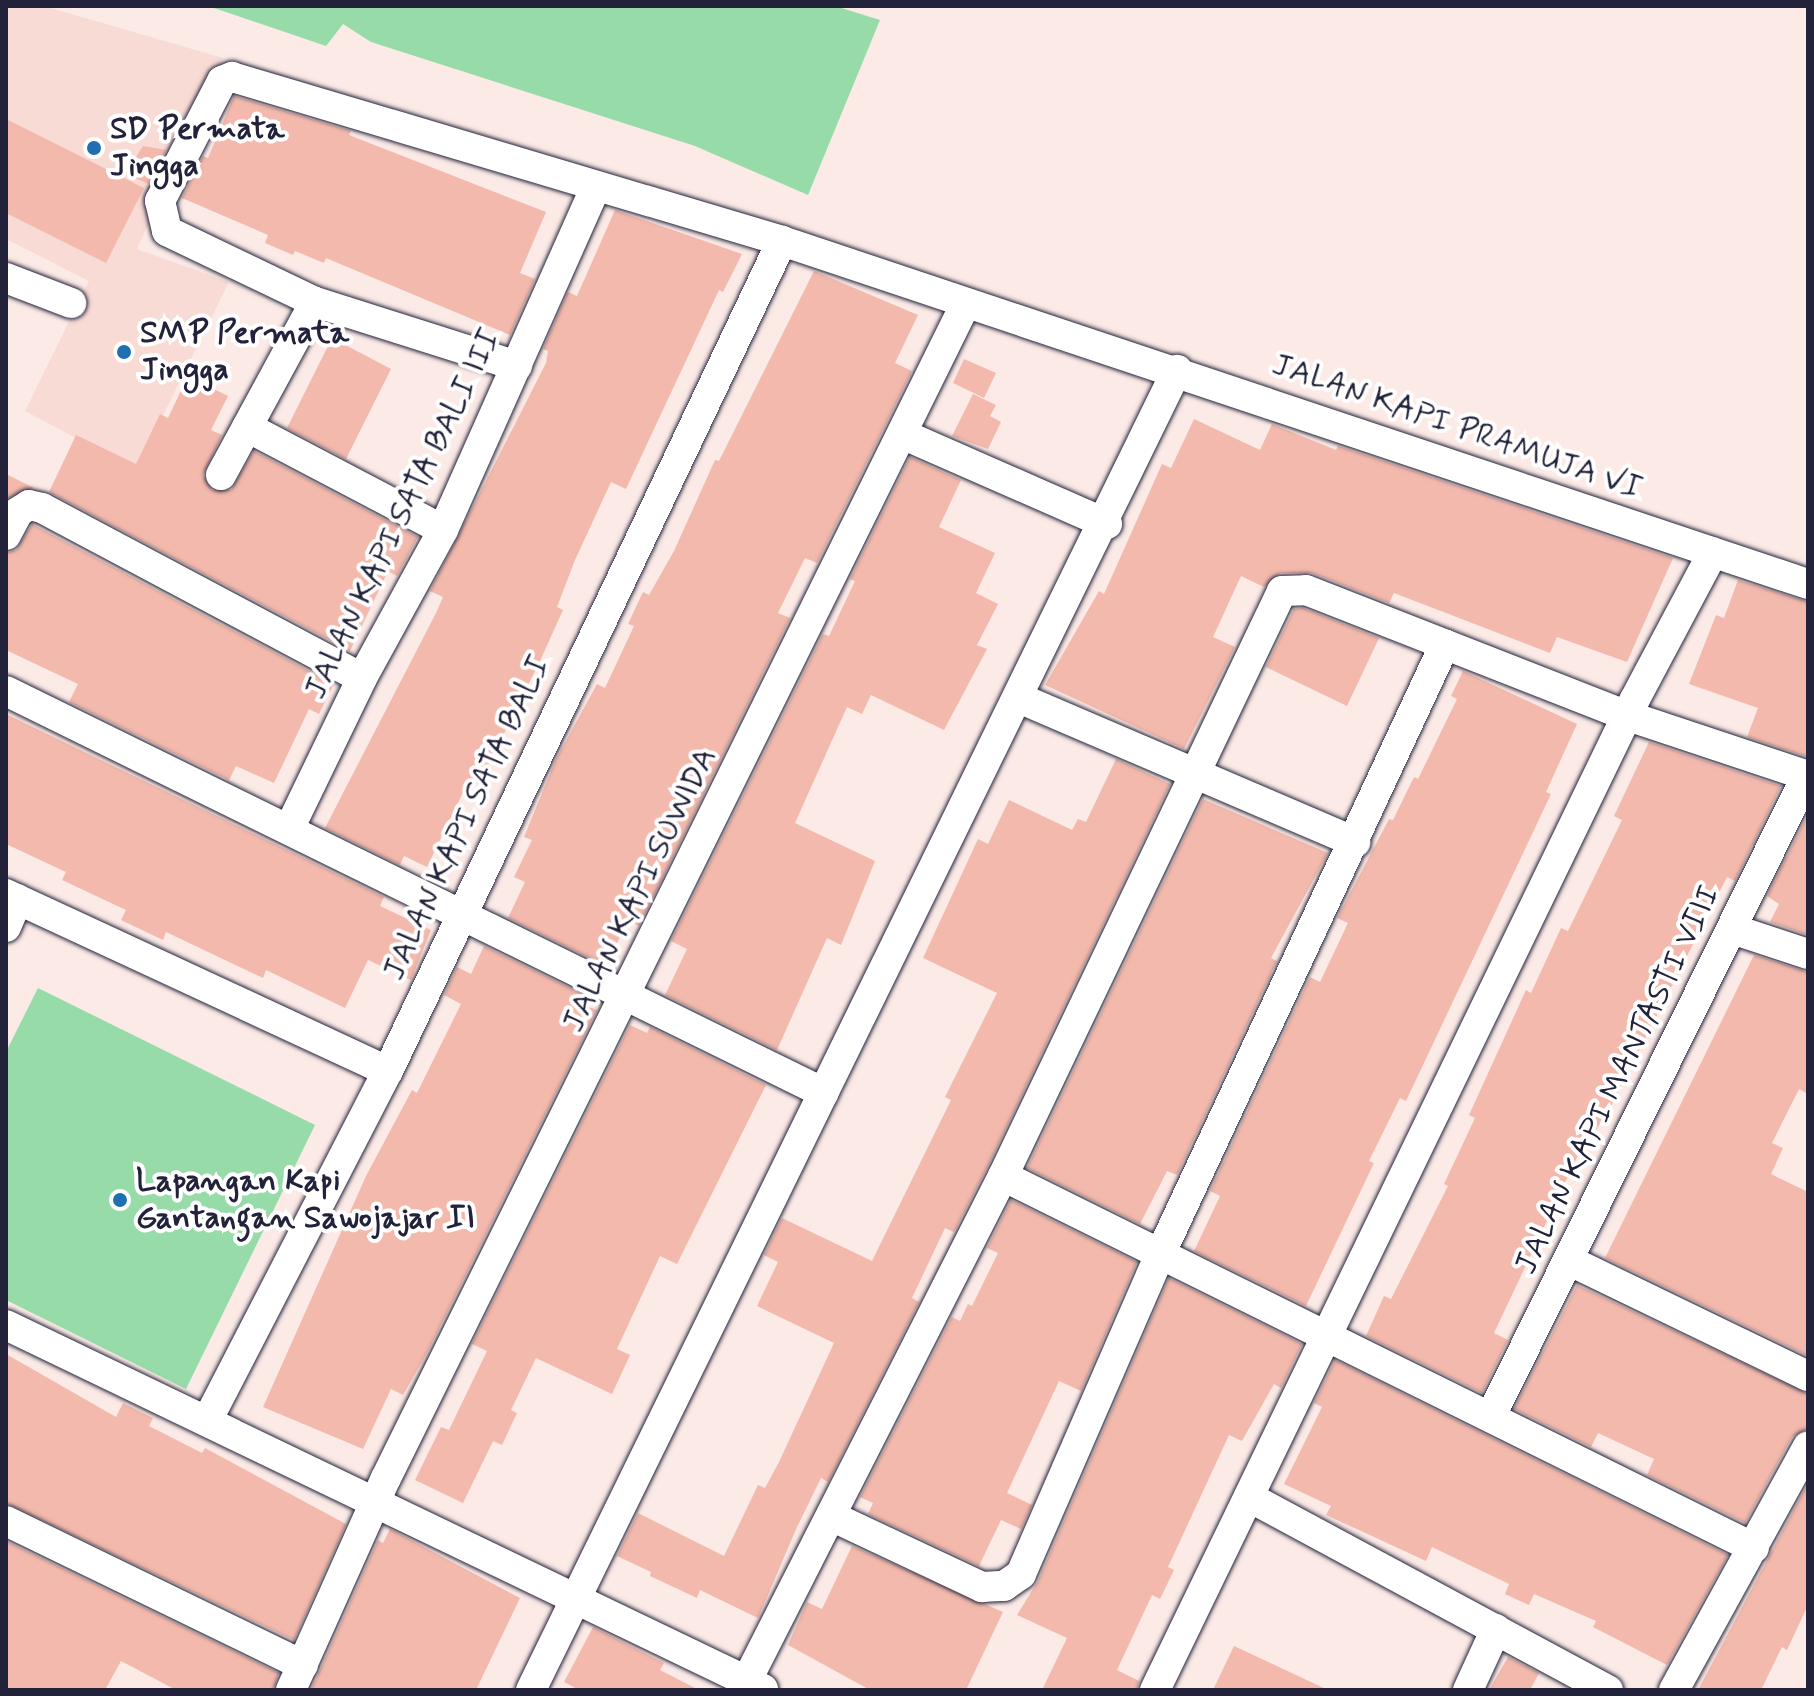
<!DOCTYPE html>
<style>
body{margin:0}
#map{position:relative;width:1814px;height:1696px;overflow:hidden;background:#fbeae6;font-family:Mynerve,sans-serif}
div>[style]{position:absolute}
.built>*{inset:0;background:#f9dbd5}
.green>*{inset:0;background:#96dba8}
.building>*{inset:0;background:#f3b9ac}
.roads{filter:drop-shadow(0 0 2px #22223b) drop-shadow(0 0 2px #22223b)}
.minor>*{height:30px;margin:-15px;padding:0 15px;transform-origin:15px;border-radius:15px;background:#fff}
.dots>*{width:22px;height:22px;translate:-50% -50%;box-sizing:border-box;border:4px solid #fff;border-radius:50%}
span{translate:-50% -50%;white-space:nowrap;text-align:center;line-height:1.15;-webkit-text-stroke:8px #fff;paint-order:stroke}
.poi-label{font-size:32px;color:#22223b;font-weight:700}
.left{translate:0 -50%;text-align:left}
.street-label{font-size:32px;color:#22223b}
.frame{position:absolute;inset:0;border:8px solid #22223b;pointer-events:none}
</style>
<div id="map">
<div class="built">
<div style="clip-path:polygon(6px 6px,44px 6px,223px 58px,137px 249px,229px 282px,136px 470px,25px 411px,89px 281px,6px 239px)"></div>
</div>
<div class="green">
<div style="clip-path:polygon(208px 6px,835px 6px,880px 20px,808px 195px,695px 146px,371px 42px,343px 24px,326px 46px)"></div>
<div style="clip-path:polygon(38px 988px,315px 1125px,186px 1389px,6px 1300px,6px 1052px)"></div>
</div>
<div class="building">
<div style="clip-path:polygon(234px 96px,351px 131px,349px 135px,546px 212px,520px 273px,535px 279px,510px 335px,326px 258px,324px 263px,295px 251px,293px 255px,265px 243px,268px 235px,182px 198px,203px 156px,208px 158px)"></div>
<div style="clip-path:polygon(6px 119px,144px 188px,106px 263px,6px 213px)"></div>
<div style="clip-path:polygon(143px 146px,166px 150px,149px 184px,125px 174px)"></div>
<div style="clip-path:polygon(615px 210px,742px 254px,723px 292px,719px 290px,626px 489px,611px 482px,575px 560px,557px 607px,563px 610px,540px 661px,479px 784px,469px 780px,427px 867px,404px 856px,400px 865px,325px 828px,436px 613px,443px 597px,430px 591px,546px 363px,548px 351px,543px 349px,568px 292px,577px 296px)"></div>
<div style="clip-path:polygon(814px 271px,918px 315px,895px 363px,912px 371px,817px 563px,805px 558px,778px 613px,790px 618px,639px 926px,628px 920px,606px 966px,508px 918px,525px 882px,514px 877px,532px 840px,524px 837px,556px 759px,597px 684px,605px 688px,634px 626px,628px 624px,643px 592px,649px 595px,674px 551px,715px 460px,719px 461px)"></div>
<div style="clip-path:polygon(332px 338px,391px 369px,346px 459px,287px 428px)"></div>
<div style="clip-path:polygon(964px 359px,996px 373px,984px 398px,953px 383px)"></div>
<div style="clip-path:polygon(188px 376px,228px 396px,211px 430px,222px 435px,203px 475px,212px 490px,231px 490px,254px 451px,418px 537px,397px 576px,388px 571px,350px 651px,49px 492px,76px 435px,136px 464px,160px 414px,168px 418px)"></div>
<div style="clip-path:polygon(973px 394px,996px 405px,990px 416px,1001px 422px,988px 449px,952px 436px)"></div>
<div style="clip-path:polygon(1194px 419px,1260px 450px,1272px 424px,1336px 450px,1338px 446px,1673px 558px,1627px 662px,1557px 637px,1550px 653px,1394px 593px,1389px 603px,1312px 573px,1280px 573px,1264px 587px,1241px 576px,1213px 637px,1235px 647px,1184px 749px,1045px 685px,1099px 591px,1104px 594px,1162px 464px,1171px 468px)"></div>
<div style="clip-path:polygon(910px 457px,961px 480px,939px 527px,995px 553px,976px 593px,998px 604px,977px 645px,987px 649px,944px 730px,871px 695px,862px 714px,847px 707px,795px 823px,875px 861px,841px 945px,827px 938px,777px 1050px,665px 995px,687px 949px,671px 941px,823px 634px,829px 636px,855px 581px,850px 579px)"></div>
<div style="clip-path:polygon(6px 474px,34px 488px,6px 499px)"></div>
<div style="clip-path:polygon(32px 524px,334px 684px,319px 714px,309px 709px,274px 783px,236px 766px,229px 780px,69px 702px,78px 684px,6px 650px,6px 553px,16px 550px)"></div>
<div style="clip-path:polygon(1738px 580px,1808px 602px,1808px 757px,1747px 737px,1758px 708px,1689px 684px,1716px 615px,1724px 618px)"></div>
<div style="clip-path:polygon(1303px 608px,1379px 638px,1347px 706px,1266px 667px,1294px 609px)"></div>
<div style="clip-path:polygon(1463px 671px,1577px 724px,1546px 792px,1551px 794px,1406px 1101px,1400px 1098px,1369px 1161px,1374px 1163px,1306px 1306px,1194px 1251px,1220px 1196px,1210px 1191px,1310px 977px,1320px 982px,1348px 923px,1337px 918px,1389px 819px,1393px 820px,1414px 777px,1418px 779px,1457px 699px,1451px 696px)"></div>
<div style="clip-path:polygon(6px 714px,384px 897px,380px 906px,431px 930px,411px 980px,368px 960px,345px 1008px,266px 970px,263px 978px,166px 932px,163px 940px,121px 920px,126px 910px,62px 880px,66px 872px,6px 844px)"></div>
<div style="clip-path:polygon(1649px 742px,1781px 786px,1735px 881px,1727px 877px,1609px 1110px,1591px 1138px,1587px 1136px,1494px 1333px,1508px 1340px,1482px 1393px,1366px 1336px,1384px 1296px,1391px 1299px,1448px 1186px,1444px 1184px,1475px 1118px,1469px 1115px,1526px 990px,1531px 993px,1561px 928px,1568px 931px,1622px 820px,1614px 816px)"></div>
<div style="clip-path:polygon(1116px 759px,1170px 784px,987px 1168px,954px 1232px,945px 1228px,912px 1298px,919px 1302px,828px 1482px,821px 1478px,797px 1527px,758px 1618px,700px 1590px,697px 1598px,650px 1576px,651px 1572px,617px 1556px,638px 1513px,724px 1556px,758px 1485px,765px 1488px,779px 1462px,834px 1343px,757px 1306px,778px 1262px,764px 1255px,782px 1218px,872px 1261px,951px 1100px,945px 1097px,997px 993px,923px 958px,978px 839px,988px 844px,1009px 800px,1072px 830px,1078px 819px,1086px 822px)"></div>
<div style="clip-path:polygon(1203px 799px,1328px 853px,1271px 958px,1277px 961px,1177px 1175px,1167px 1171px,1140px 1224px,1027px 1168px)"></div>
<div style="clip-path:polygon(1808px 814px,1808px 935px,1770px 922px,1779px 904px,1767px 896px)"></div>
<div style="clip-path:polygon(484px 946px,593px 999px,589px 1007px,597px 1010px,427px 1353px,403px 1395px,391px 1389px,363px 1449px,263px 1407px,366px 1176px,412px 1090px,417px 1093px,461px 1004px,444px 995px,457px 967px,471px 974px)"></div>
<div style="clip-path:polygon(1754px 955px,1808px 972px,1808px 1094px,1799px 1089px,1772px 1143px,1783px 1148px,1771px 1174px,1808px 1192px,1808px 1356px,1605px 1258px)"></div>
<div style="clip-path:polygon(630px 1025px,647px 1033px,650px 1027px,766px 1085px,677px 1264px,660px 1256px,617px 1349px,630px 1355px,612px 1394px,536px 1358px,511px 1410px,517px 1413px,502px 1445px,493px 1441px,463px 1503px,415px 1480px,441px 1427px,449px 1430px,487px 1351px,472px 1344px)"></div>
<div style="clip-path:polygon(1011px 1200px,1137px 1262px,1081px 1391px,1059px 1381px,1007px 1493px,1032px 1505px,1021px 1529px,1001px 1520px,979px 1566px,868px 1514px,873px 1503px,860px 1497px,952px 1317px,960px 1321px,968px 1304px,972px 1306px,998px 1253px,987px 1248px)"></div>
<div style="clip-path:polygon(1169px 1278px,1302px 1344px,1281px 1388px,1274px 1384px,1242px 1441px,1229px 1435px,1168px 1567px,1174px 1570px,1160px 1599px,1152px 1595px,1117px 1670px,1139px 1681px,1137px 1690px,1042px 1690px,1067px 1638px,1017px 1615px,1038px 1581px)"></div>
<div style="clip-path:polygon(1577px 1285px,1808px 1394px,1808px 1428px,1792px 1437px,1745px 1523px,1647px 1475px,1654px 1459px,1598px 1433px,1591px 1447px,1514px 1409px)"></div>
<div style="clip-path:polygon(6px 1354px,116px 1417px,123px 1403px,153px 1418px,149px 1426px,202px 1453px,205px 1448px,346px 1524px,294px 1640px,6px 1503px)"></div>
<div style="clip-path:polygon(1335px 1360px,1728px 1555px,1667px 1665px,1593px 1627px,1596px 1621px,1534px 1594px,1529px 1605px,1505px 1594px,1509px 1584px,1432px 1547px,1426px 1561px,1361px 1531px,1326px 1515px,1331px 1506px,1284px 1484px,1322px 1407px,1314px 1403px)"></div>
<div style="clip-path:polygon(1808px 1483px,1808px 1605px,1787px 1650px,1782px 1647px,1761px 1690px,1698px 1690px)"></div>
<div style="clip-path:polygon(390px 1529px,520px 1598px,476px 1690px,311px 1690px,378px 1540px,383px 1543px)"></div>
<div style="clip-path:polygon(6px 1541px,279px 1673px,273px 1690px,176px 1690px,121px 1661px,105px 1690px,6px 1690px)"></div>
<div style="clip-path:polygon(852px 1546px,1003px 1612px,966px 1690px,870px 1690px,788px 1645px,807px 1602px,822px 1609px)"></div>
<div style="clip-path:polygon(593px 1627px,664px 1663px,660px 1670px,699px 1690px,579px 1690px,564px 1682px)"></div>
<div style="clip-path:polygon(1234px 1646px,1328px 1690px,1213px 1690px)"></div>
<div style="clip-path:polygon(1508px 1657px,1539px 1673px,1530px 1690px,1489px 1690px)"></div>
</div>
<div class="roads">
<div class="minor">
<div style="left:6px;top:278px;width:70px;rotate:21deg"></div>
<div style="left:517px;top:366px;width:212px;rotate:-162.4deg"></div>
<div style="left:315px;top:302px;width:164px;rotate:-154.4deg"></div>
<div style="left:167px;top:231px;width:31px;rotate:-103deg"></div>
<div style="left:160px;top:201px;width:135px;rotate:-62.7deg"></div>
<div style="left:222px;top:81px;width:11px;rotate:-22deg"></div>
<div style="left:232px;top:77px;width:574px;rotate:16.6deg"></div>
<div style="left:782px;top:241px;width:1082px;rotate:18.49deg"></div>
<div style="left:247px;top:427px;width:221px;rotate:27.7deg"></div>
<div style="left:902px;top:434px;width:224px;rotate:23.7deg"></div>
<div style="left:221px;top:475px;width:197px;rotate:-61.5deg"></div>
<div style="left:6px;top:535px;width:26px;rotate:-62deg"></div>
<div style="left:18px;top:512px;width:13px;rotate:-32deg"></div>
<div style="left:29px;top:505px;width:13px;rotate:13deg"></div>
<div style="left:42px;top:508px;width:362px;rotate:28deg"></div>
<div style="left:6px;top:691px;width:911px;rotate:26.17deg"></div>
<div style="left:1019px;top:698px;width:366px;rotate:23.2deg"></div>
<div style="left:290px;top:827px;width:165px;rotate:-64.2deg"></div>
<div style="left:362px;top:678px;width:169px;rotate:-61.3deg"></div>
<div style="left:443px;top:530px;width:374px;rotate:-66deg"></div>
<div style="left:6px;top:894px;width:421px;rotate:24.9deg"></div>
<div style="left:6px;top:927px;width:30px;rotate:-67deg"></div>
<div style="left:1732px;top:929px;width:80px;rotate:18.2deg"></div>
<div style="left:1003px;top:1176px;width:838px;rotate:26.35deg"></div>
<div style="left:1570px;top:1261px;width:264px;rotate:25.8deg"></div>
<div style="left:6px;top:1325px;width:840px;rotate:25.68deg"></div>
<div style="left:1492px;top:1414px;width:712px;rotate:-63.76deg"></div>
<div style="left:207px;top:1421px;width:394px;rotate:-62.7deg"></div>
<div style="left:388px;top:1071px;width:919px;rotate:-64.61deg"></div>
<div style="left:1249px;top:1497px;width:408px;rotate:28.3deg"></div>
<div style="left:831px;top:1516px;width:167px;rotate:25.2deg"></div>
<div style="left:982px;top:1587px;width:22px;rotate:-3deg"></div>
<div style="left:1004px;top:1586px;width:21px;rotate:-35deg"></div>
<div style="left:1021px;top:1574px;width:346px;rotate:-66.5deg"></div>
<div style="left:1159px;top:1257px;width:676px;rotate:-64.99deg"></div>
<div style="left:6px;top:1521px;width:330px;rotate:25.9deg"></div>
<div style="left:291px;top:1690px;width:232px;rotate:-65.9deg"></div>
<div style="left:386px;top:1478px;width:1308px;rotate:-63.73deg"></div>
<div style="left:531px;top:1690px;width:1470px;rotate:-63.92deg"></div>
<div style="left:742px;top:1690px;width:576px;rotate:-63.08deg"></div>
<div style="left:1003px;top:1176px;width:648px;rotate:-64.5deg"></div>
<div style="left:1282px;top:591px;width:24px;rotate:-2deg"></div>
<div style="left:1306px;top:590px;width:346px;rotate:21.4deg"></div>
<div style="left:1628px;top:716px;width:190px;rotate:18.4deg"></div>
<div style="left:1155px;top:1690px;width:1101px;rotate:-64.16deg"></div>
<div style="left:1635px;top:699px;width:166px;rotate:-62deg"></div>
<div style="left:1468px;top:1690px;width:67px;rotate:-65.3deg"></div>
<div style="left:1674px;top:1690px;width:278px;rotate:-61.2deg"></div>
</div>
</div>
<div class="dots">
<div style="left:94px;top:148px;background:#1f6fb2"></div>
<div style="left:124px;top:352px;background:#1f6fb2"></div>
<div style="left:120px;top:1200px;background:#1f6fb2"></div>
</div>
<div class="poi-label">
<span class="left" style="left:110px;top:148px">SD Permata<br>Jingga</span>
<span class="left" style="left:140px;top:352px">SMP Permata<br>Jingga</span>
<span class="left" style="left:136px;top:1200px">Lapangan Kapi<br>Gantangan Sawojajar II</span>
</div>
<div class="street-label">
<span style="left:1457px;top:427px;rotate:19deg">JALAN KAPI PRAMUJA VI</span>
<span style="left:403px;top:514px;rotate:-64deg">JALAN KAPI SATA BALI III</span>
<span style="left:467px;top:818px;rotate:-65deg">JALAN KAPI SATA BALI</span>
<span style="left:640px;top:890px;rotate:-64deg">JALAN KAPI SUWIDA</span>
<span style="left:1618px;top:1080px;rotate:-64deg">JALAN KAPI MANTASTI VIII</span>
</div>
<div class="frame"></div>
</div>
